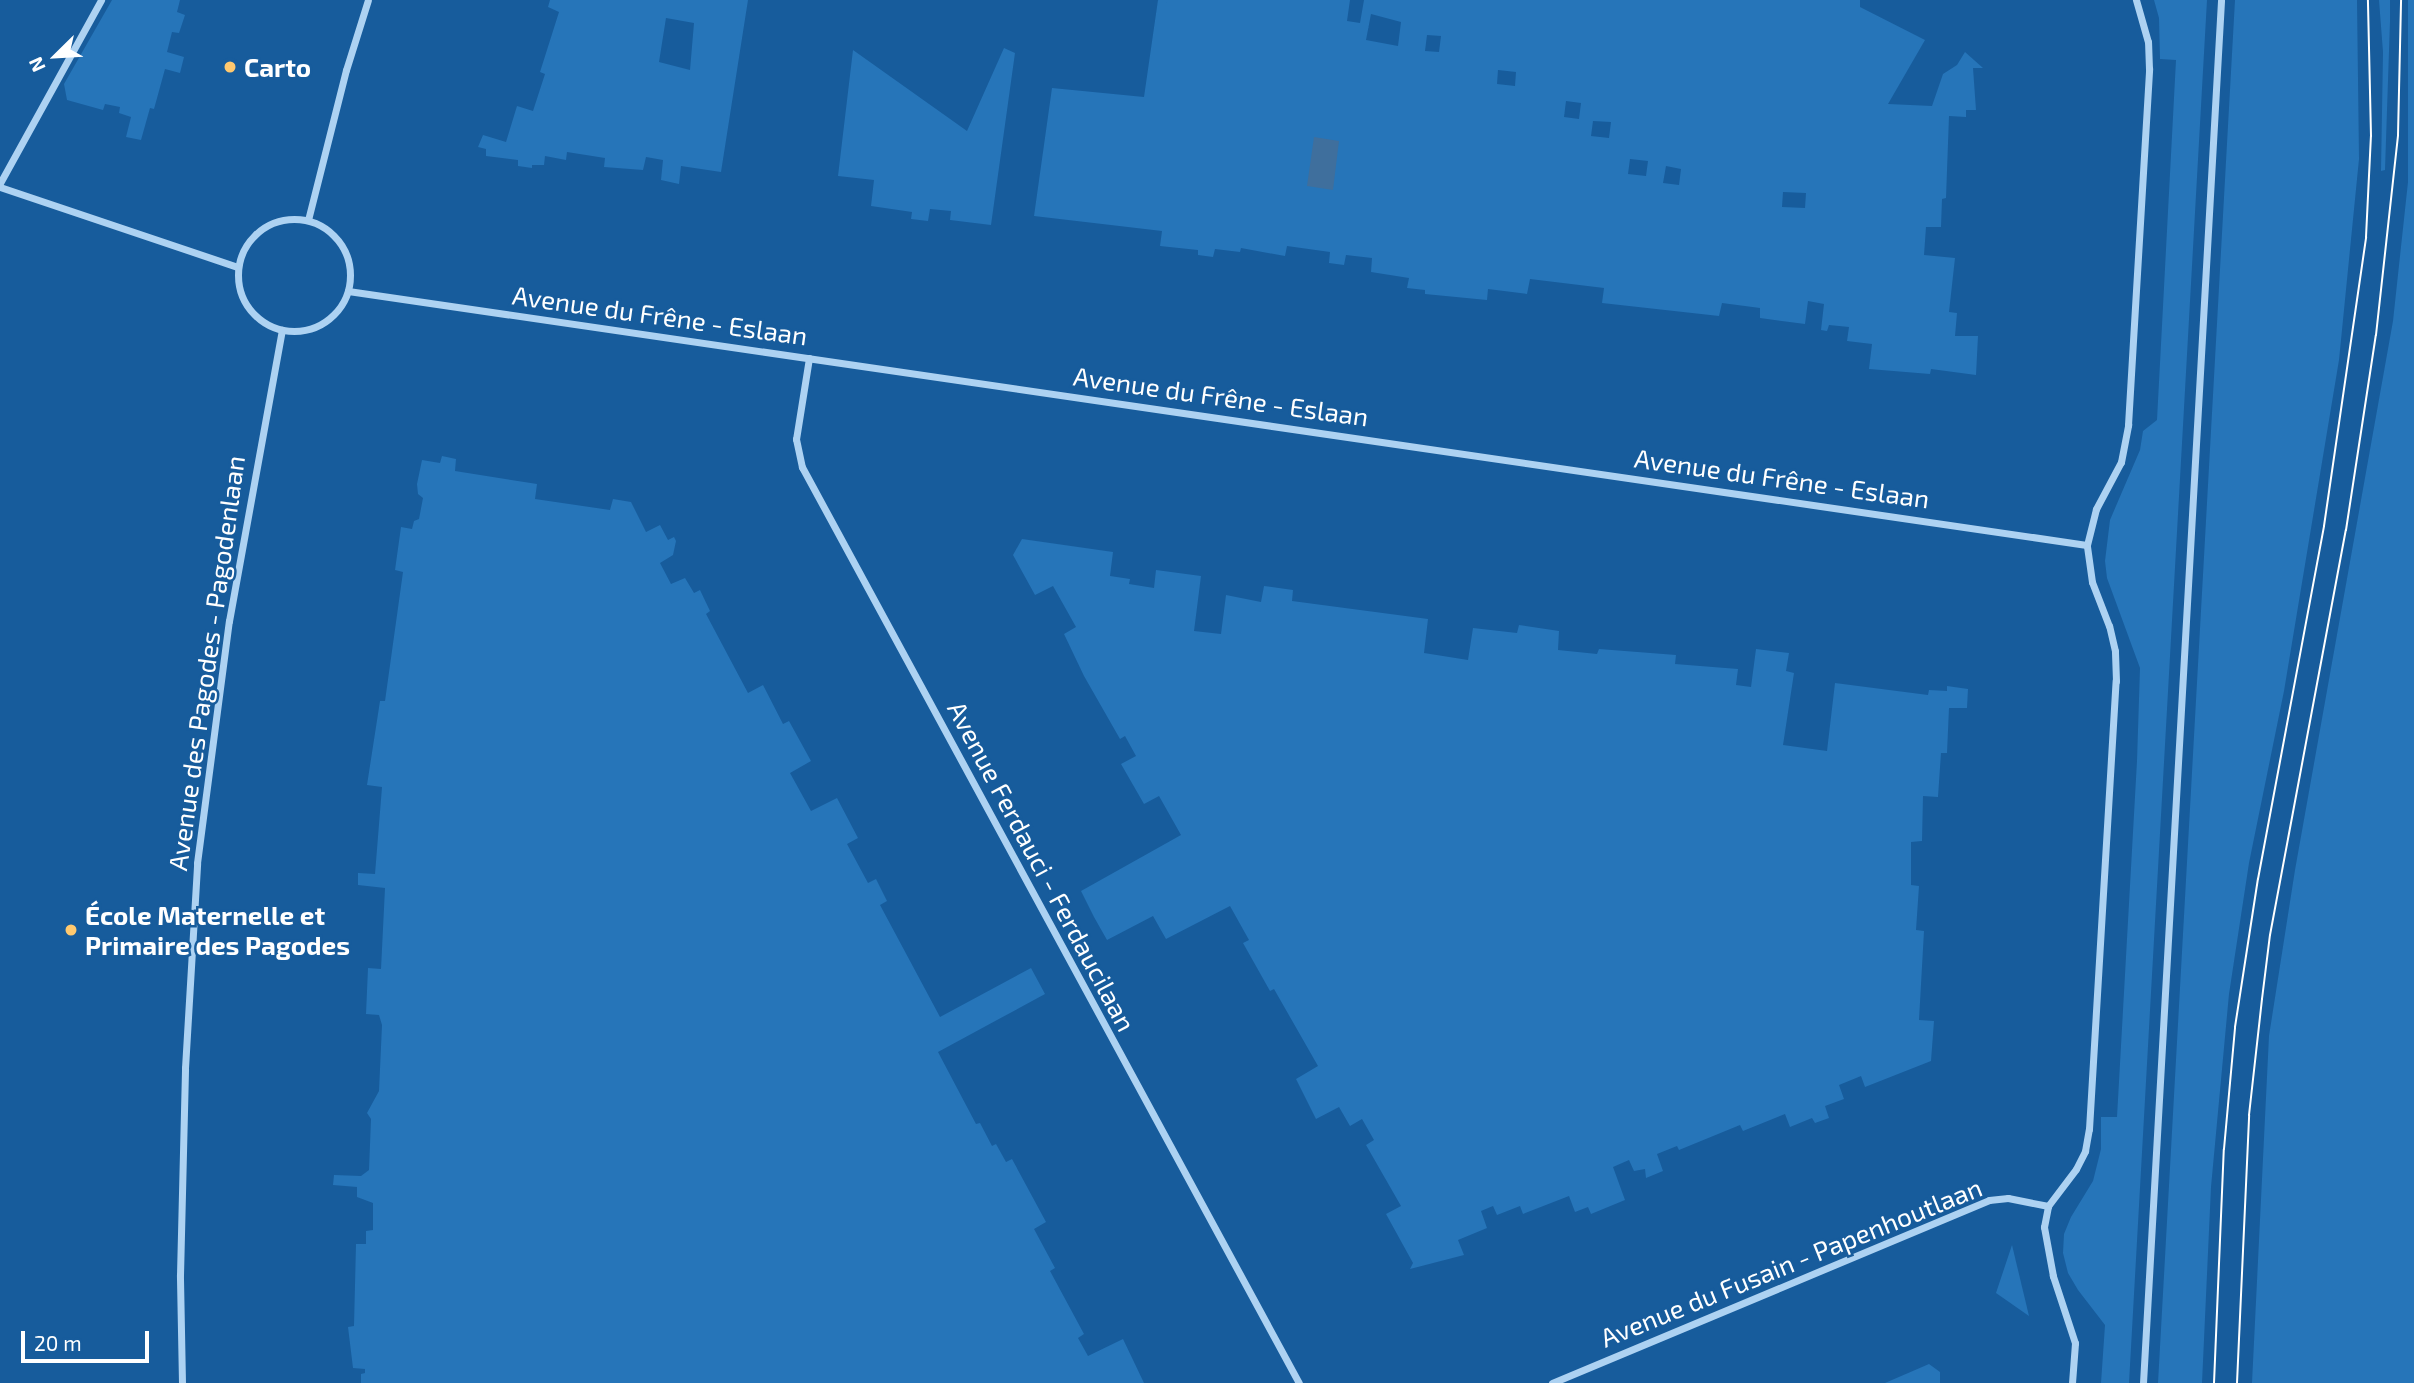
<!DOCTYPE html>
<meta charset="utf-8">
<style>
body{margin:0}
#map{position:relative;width:2414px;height:1383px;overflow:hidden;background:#175c9c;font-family:"Exo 2",sans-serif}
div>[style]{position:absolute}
.green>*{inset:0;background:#2675b9}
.water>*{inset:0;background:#3f6f9d}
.street>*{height:7px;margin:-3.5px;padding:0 3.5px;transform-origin:3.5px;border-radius:3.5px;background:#add2f2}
.street>.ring{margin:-3.5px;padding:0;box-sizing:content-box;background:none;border:7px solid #add2f2;border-radius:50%}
.tram>*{height:2px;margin:-1px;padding:0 1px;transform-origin:1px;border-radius:1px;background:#fff}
.dots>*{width:19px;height:19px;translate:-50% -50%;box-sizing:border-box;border:4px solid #175c9c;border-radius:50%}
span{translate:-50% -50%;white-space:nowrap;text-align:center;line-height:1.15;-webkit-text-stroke:5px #175c9c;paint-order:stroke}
.poi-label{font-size:26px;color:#fff;font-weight:700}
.left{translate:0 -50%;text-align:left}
.street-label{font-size:26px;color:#fff}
.north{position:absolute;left:21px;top:21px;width:70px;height:70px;-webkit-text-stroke:5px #175c9c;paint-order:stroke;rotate:246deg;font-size:19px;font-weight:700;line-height:28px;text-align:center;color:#fff}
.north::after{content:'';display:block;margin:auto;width:24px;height:32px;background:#fff;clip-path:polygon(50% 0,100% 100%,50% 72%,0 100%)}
.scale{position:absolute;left:21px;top:1331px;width:128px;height:32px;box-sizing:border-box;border:4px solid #fff;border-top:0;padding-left:9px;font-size:21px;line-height:24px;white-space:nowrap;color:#fff;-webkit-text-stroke:5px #175c9c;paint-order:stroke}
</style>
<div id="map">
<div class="green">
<div style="clip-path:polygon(112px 0,180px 0,177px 12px,185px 15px,179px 33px,172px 32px,167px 52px,184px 57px,180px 73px,165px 69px,154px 109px,150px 108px,141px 140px,126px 137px,131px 117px,119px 113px,120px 107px,105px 104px,103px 110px,67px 100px,64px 84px)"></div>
<div style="clip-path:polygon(evenodd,550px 0,748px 0,721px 172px,681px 166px,679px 184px,661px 180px,663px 160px,646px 157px,643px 170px,604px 167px,605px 158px,567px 152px,566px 160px,545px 156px,544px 165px,532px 165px,532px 168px,518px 166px,518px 160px,486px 156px,486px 149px,478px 147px,483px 135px,506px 142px,517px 106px,533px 111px,545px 74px,540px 72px,559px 12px,548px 7px,550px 0,666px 18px,694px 23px,690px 70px,659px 62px,666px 18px)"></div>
<div style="clip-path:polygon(evenodd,1158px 0,1350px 0,1347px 21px,1360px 23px,1364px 0,1860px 0,1860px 7px,1925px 40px,1888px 104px,1932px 106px,1943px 74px,1957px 65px,1965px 52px,1983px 68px,1973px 68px,1976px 110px,1966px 110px,1966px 117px,1949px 116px,1946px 198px,1942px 199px,1941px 227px,1926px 227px,1924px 255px,1955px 258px,1949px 312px,1957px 313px,1955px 336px,1978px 336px,1976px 375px,1931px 369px,1930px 374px,1869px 369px,1872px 344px,1847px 341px,1849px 327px,1829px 325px,1827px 331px,1821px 330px,1824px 304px,1808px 301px,1805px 324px,1760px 318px,1760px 308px,1722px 303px,1719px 316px,1602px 303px,1604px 288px,1530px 279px,1527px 294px,1488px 289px,1487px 300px,1425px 294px,1425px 290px,1407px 288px,1409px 278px,1371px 272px,1372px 258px,1346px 255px,1344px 265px,1329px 263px,1330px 252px,1287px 246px,1285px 256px,1241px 248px,1240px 252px,1215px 249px,1213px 257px,1198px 255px,1198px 250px,1160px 246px,1162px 231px,1034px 216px,1052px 88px,1144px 97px,1158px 0,1371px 14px,1401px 22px,1398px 46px,1366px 40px,1371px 14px,1158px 0,1427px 35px,1441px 36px,1439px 52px,1425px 51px,1427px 35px,1158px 0,1498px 70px,1516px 72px,1515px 86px,1497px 84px,1498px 70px,1158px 0,1566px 101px,1581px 103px,1579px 119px,1564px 117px,1566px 101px,1158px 0,1593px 121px,1611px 122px,1609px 138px,1591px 136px,1593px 121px,1158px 0,1630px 159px,1648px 161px,1646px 176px,1628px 174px,1630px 159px,1158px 0,1666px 166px,1681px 169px,1679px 185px,1663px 183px,1666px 166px,1158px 0,1783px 192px,1806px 193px,1805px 208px,1782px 207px,1783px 192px)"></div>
<div style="clip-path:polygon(2154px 0,2207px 0,2129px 1383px,2101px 1383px,2105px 1325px,2078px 1290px,2068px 1273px,2063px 1253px,2064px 1234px,2071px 1217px,2093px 1181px,2101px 1149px,2101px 1117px,2117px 1117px,2137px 761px,2140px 668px,2107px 578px,2105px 561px,2110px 520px,2140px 450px,2143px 431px,2157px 420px,2176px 60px,2160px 59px,2159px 18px)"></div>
<div style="clip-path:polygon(2235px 0,2357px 0,2359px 159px,2339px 360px,2284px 691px,2249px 863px,2229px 994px,2211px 1187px,2202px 1383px,2158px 1383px)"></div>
<div style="clip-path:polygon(2379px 0,2390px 0,2390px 21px,2385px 170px,2381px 171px,2383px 52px)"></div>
<div style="clip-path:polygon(2408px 0,2414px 0,2414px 1383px,2252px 1383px,2269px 1036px,2295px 870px,2393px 321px,2408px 182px)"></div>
<div style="clip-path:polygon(1004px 48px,1015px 53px,991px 225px,950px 220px,951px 211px,930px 209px,928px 221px,911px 219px,912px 212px,871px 206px,874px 180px,838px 176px,853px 50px,967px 131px)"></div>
<div style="clip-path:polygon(442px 456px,456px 459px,455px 471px,537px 484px,535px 499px,610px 510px,613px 499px,631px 502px,646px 532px,660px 525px,668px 540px,674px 537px,676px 541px,673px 555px,660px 563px,671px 584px,685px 578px,694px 593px,700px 590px,710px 611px,706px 614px,748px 693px,763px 685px,783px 724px,789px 721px,811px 761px,790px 773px,811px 811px,837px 798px,858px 838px,847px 844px,868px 883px,876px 879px,887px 901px,880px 905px,940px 1017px,1031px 968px,1045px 994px,938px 1052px,976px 1124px,980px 1123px,992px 1146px,996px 1144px,1006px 1162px,1012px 1159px,1046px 1222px,1034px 1229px,1055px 1268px,1050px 1271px,1084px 1334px,1078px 1338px,1088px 1356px,1123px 1339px,1144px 1383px,361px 1383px,361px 1374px,365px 1373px,365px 1369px,353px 1368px,348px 1327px,354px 1326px,356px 1244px,366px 1244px,366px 1231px,373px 1230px,373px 1203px,357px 1197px,357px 1187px,333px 1185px,334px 1175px,361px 1176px,369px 1170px,371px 1119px,367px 1113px,379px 1091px,382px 1025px,379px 1015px,366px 1014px,368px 968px,381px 969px,385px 888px,358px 885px,358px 873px,375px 874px,382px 787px,367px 785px,380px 701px,385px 701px,403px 572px,395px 570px,401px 527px,412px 529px,414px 521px,419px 519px,423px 498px,418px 494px,417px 484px,422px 460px,440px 463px)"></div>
<div style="clip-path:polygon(1022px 539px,1113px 552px,1110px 576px,1130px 579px,1129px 584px,1154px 588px,1156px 570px,1201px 576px,1194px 631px,1221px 634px,1226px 595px,1261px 602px,1264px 586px,1293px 590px,1292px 601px,1428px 619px,1424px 653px,1468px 660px,1473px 628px,1517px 633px,1519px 625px,1559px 631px,1558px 650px,1597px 654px,1599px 649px,1676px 655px,1675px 664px,1738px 669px,1736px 685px,1751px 687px,1756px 649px,1789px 653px,1786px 671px,1794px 673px,1783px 745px,1827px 751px,1835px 683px,1928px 695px,1929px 690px,1947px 691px,1947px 686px,1968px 689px,1967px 708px,1949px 708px,1947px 753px,1941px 753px,1938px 797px,1923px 796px,1922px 841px,1911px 842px,1911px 885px,1919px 886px,1916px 930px,1924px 931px,1919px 1020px,1934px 1021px,1931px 1061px,1865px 1087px,1861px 1076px,1839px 1085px,1844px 1099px,1825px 1106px,1829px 1118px,1815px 1123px,1812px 1118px,1790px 1127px,1785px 1114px,1743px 1131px,1740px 1125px,1679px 1150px,1677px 1146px,1657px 1154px,1663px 1171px,1646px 1178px,1645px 1169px,1634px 1171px,1629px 1160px,1613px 1167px,1625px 1200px,1591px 1214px,1588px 1207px,1575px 1212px,1569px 1196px,1523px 1214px,1520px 1206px,1497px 1215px,1493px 1206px,1481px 1211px,1487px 1228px,1458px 1240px,1464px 1255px,1410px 1269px,1413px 1263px,1386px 1214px,1401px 1206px,1366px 1145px,1374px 1140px,1362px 1119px,1350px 1126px,1339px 1107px,1316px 1119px,1296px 1079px,1318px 1066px,1274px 989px,1270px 991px,1243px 943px,1249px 940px,1230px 906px,1166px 939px,1153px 916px,1107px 940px,1094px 917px,1081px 891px,1181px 835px,1159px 796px,1144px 804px,1121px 764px,1136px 756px,1125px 736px,1120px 739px,1084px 676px,1064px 634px,1076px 627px,1053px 586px,1035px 595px,1013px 555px)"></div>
<div style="clip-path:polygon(2012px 1245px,2029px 1316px,1996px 1293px)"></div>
<div style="clip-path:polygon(1929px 1364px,1940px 1372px,1940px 1383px,1885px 1383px)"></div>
</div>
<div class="water">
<div style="clip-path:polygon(1314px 137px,1339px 141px,1333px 190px,1307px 186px)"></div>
</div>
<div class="street">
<div style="left:0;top:183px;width:209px;rotate:-61.1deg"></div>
<div style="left:0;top:187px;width:251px;rotate:18.6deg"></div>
<div class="ring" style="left:238px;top:219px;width:105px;height:105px"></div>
<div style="left:308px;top:220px;width:155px;rotate:-75.8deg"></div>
<div style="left:346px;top:70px;width:73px;rotate:-72.6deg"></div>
<div style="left:348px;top:291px;width:1757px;rotate:8.31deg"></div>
<div style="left:809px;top:358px;width:82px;rotate:99.1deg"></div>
<div style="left:796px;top:439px;width:29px;rotate:78deg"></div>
<div style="left:802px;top:467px;width:1042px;rotate:61.52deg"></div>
<div style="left:182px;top:1383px;width:108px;rotate:-91.1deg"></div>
<div style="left:180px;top:1275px;width:207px;rotate:-88.6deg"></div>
<div style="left:185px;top:1068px;width:205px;rotate:-86.6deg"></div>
<div style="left:197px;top:863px;width:244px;rotate:-82.5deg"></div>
<div style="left:229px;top:621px;width:296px;rotate:-79.7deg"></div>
<div style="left:1552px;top:1383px;width:474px;rotate:-22.7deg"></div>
<div style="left:1989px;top:1200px;width:19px;rotate:-6deg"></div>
<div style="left:2008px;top:1198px;width:41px;rotate:11.3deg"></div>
<div style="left:2072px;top:1383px;width:40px;rotate:-85.7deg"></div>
<div style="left:2075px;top:1343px;width:71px;rotate:-108.2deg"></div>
<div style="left:2053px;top:1276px;width:50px;rotate:-100.4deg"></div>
<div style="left:2044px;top:1227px;width:21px;rotate:-79deg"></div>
<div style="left:2048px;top:1206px;width:46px;rotate:-52.9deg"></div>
<div style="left:2076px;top:1169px;width:20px;rotate:-63deg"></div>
<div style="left:2085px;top:1151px;width:22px;rotate:-80deg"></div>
<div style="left:2089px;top:1129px;width:449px;rotate:-86.6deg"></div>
<div style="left:2116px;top:681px;width:30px;rotate:-92deg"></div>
<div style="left:2115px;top:651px;width:26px;rotate:-103deg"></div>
<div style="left:2109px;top:626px;width:47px;rotate:-111.1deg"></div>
<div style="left:2092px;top:582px;width:37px;rotate:-98deg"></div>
<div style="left:2087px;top:545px;width:37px;rotate:-76deg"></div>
<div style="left:2096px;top:509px;width:53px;rotate:-62deg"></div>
<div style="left:2121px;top:462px;width:38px;rotate:-79deg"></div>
<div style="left:2128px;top:425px;width:357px;rotate:-86.6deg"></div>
<div style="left:2149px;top:69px;width:27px;rotate:-92deg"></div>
<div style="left:2148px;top:42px;width:44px;rotate:-105.9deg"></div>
<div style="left:2143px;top:1383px;width:1385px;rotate:-86.77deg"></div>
</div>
<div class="tram">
<div style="left:2214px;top:1383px;width:234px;rotate:-87.6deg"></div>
<div style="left:2224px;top:1149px;width:122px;rotate:-84.8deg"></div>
<div style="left:2235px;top:1027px;width:150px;rotate:-81.2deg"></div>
<div style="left:2258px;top:879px;width:359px;rotate:-79.4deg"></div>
<div style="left:2324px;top:526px;width:292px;rotate:-81.7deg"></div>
<div style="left:2366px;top:237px;width:101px;rotate:-87.2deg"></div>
<div style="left:2371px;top:136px;width:136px;rotate:-91.3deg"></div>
<div style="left:2237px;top:1383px;width:268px;rotate:-87.4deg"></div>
<div style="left:2249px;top:1115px;width:117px;rotate:-83.6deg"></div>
<div style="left:2262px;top:999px;width:64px;rotate:-82.9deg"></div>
<div style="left:2270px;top:935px;width:412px;rotate:-79.4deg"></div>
<div style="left:2346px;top:530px;width:197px;rotate:-81.3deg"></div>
<div style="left:2376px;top:335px;width:201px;rotate:-83.7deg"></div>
<div style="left:2398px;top:135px;width:135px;rotate:-88.7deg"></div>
</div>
<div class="dots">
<div style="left:230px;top:67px;background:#ffc96f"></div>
<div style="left:71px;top:930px;background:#ffc96f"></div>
</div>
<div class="poi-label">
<span class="left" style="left:244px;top:67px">Carto</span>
<span class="left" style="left:85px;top:930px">École Maternelle et<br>Primaire des Pagodes</span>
</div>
<div class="street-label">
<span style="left:660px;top:315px;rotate:8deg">Avenue du Frêne - Eslaan</span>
<span style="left:1221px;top:396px;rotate:8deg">Avenue du Frêne - Eslaan</span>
<span style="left:1782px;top:478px;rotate:8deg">Avenue du Frêne - Eslaan</span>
<span style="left:206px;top:663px;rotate:-82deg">Avenue des Pagodes - Pagodenlaan</span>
<span style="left:1042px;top:866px;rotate:62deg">Avenue Ferdauci - Ferdaucilaan</span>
<span style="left:1791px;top:1262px;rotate:-22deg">Avenue du Fusain - Papenhoutlaan</span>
</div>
<div class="north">N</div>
<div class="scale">20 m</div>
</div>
